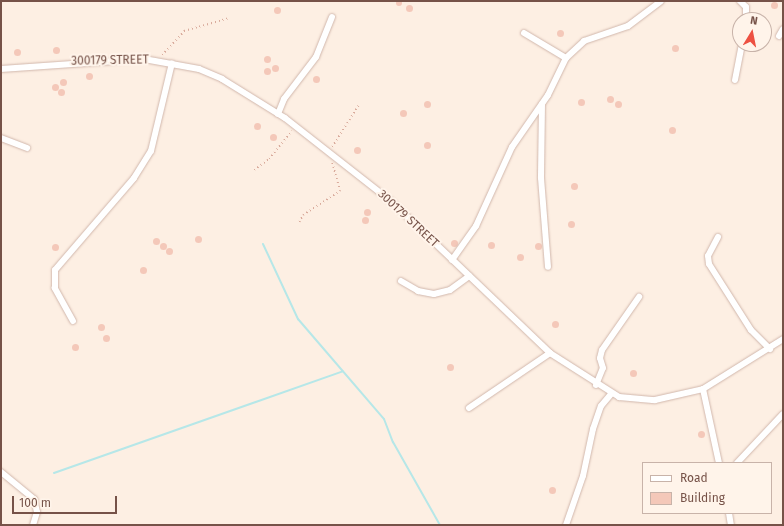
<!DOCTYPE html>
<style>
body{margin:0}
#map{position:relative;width:784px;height:526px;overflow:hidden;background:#fdefe3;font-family:"Fira Sans",sans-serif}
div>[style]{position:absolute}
.stream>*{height:2px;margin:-1px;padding:0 1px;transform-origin:1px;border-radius:1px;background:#b6e7e8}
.building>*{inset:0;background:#f4c8b9}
.round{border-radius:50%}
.path>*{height:1.5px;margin-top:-0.75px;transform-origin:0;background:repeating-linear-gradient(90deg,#d9ab9c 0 1px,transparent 0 4px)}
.roads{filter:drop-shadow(0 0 1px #d1b7ac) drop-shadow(0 0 1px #d1b7ac)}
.minor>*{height:6px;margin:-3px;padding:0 3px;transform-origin:3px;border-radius:3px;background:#fff}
span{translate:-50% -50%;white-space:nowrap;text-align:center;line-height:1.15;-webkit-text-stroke:4px #fff4ea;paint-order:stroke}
.street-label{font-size:12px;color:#765248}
.frame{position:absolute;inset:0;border:2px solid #765248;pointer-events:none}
.legend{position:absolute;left:642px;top:462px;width:130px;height:52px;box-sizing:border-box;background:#fff4ea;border:1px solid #c8b3a9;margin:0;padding:5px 7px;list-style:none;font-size:12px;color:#765248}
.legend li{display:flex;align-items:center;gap:8px;height:20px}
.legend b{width:20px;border:1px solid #c8b3a9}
.north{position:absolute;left:732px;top:12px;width:40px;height:40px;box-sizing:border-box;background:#fff4ea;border:1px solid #c8b3a9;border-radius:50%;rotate:10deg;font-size:11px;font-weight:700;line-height:16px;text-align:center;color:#765248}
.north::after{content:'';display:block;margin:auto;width:14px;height:18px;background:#ed5142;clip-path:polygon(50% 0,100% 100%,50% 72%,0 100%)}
.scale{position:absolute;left:12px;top:496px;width:105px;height:18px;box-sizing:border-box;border:2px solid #765248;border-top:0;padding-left:5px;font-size:12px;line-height:14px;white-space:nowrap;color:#765248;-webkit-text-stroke:3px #fff4ea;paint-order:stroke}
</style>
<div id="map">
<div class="stream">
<div style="left:263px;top:244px;width:83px;rotate:65deg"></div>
<div style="left:298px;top:319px;width:132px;rotate:49.3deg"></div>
<div style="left:384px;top:419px;width:25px;rotate:69deg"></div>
<div style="left:393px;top:442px;width:95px;rotate:60.5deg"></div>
<div style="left:54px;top:473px;width:306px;rotate:-19.4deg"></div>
</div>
<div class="building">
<div class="round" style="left:396px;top:0;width:6px;height:6px"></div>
<div class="round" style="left:770.5px;top:1.5px;width:7px;height:7px"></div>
<div class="round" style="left:405.5px;top:4.5px;width:7px;height:7px"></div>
<div class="round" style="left:273.5px;top:6.5px;width:7px;height:7px"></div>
<div class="round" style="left:556.5px;top:29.5px;width:7px;height:7px"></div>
<div class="round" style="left:671.5px;top:44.5px;width:7px;height:7px"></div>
<div class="round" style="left:52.5px;top:46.5px;width:7px;height:7px"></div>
<div class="round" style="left:13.5px;top:48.5px;width:7px;height:7px"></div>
<div class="round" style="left:263.5px;top:55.5px;width:7px;height:7px"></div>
<div class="round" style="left:271.5px;top:64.5px;width:7px;height:7px"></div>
<div class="round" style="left:263.5px;top:67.5px;width:7px;height:7px"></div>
<div class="round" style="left:85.5px;top:72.5px;width:7px;height:7px"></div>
<div class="round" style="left:312.5px;top:75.5px;width:7px;height:7px"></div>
<div class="round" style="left:59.5px;top:78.5px;width:7px;height:7px"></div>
<div class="round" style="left:51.5px;top:83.5px;width:7px;height:7px"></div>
<div class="round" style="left:57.5px;top:88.5px;width:7px;height:7px"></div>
<div class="round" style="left:606.5px;top:95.5px;width:7px;height:7px"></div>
<div class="round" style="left:577.5px;top:98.5px;width:7px;height:7px"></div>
<div class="round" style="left:423.5px;top:100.5px;width:7px;height:7px"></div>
<div class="round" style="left:614.5px;top:100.5px;width:7px;height:7px"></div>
<div class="round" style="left:399.5px;top:109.5px;width:7px;height:7px"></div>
<div class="round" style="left:253.5px;top:122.5px;width:7px;height:7px"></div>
<div class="round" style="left:668.5px;top:126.5px;width:7px;height:7px"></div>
<div class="round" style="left:269.5px;top:133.5px;width:7px;height:7px"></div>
<div class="round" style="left:423.5px;top:141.5px;width:7px;height:7px"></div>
<div class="round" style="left:353.5px;top:146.5px;width:7px;height:7px"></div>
<div class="round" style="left:570.5px;top:182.5px;width:7px;height:7px"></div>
<div class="round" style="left:363.5px;top:208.5px;width:7px;height:7px"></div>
<div class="round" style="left:361.5px;top:216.5px;width:7px;height:7px"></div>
<div class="round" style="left:567.5px;top:220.5px;width:7px;height:7px"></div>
<div class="round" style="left:194.5px;top:235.5px;width:7px;height:7px"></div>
<div class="round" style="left:152.5px;top:237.5px;width:7px;height:7px"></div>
<div class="round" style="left:450.5px;top:239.5px;width:7px;height:7px"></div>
<div class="round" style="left:487.5px;top:241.5px;width:7px;height:7px"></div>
<div class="round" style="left:159.5px;top:242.5px;width:7px;height:7px"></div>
<div class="round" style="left:534.5px;top:242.5px;width:7px;height:7px"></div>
<div class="round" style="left:51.5px;top:243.5px;width:7px;height:7px"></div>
<div class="round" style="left:165.5px;top:247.5px;width:7px;height:7px"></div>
<div class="round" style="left:516.5px;top:253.5px;width:7px;height:7px"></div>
<div class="round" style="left:139.5px;top:266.5px;width:7px;height:7px"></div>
<div class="round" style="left:551.5px;top:320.5px;width:7px;height:7px"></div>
<div class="round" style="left:97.5px;top:323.5px;width:7px;height:7px"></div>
<div class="round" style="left:102.5px;top:334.5px;width:7px;height:7px"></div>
<div class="round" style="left:71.5px;top:343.5px;width:7px;height:7px"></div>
<div class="round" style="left:446.5px;top:363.5px;width:7px;height:7px"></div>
<div class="round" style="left:629.5px;top:369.5px;width:7px;height:7px"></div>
<div class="round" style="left:697.5px;top:430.5px;width:7px;height:7px"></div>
<div class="round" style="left:548.5px;top:486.5px;width:7px;height:7px"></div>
</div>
<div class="path">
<div style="left:162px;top:55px;width:33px;rotate:-47deg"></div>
<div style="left:184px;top:31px;width:47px;rotate:-16.1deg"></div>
<div style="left:332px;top:147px;width:49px;rotate:-57.6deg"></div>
<div style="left:254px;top:170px;width:19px;rotate:-36deg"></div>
<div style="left:269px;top:159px;width:36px;rotate:-51deg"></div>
<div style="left:299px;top:222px;width:8px;rotate:-60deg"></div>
<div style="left:303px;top:215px;width:44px;rotate:-33deg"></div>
<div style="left:340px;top:191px;width:29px;rotate:-106deg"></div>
</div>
<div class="roads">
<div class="minor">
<div style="left:740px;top:1px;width:8px;rotate:45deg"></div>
<div style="left:746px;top:7px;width:13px;rotate:90deg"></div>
<div style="left:524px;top:33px;width:49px;rotate:30.8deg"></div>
<div style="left:779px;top:36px;width:8px;rotate:-60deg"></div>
<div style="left:1px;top:69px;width:143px;rotate:-4deg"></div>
<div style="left:144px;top:59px;width:56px;rotate:10.3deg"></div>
<div style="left:199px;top:69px;width:25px;rotate:23deg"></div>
<div style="left:222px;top:79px;width:74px;rotate:31.8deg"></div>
<div style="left:285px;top:118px;width:135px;rotate:38.1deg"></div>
<div style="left:391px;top:201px;width:220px;rotate:43.7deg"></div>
<div style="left:550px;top:353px;width:82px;rotate:32.5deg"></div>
<div style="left:619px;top:397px;width:36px;rotate:5deg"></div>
<div style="left:655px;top:400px;width:49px;rotate:-12.9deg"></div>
<div style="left:703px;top:389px;width:94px;rotate:-32deg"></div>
<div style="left:735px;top:80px;width:37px;rotate:-79deg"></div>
<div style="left:542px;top:104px;width:74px;rotate:90.8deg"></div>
<div style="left:541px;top:178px;width:89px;rotate:85.5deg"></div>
<div style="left:278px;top:114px;width:16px;rotate:-68deg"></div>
<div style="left:284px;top:99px;width:53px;rotate:-52.7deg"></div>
<div style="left:316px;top:57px;width:43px;rotate:-68.2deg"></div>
<div style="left:1px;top:138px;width:28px;rotate:21deg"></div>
<div style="left:718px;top:237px;width:21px;rotate:118deg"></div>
<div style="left:708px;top:256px;width:8px;rotate:83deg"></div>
<div style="left:709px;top:264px;width:78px;rotate:57.5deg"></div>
<div style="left:751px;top:330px;width:27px;rotate:45deg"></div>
<div style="left:452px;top:260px;width:42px;rotate:-54.8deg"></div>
<div style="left:476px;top:226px;width:87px;rotate:-65.5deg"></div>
<div style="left:512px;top:147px;width:63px;rotate:-55.3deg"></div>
<div style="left:548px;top:95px;width:41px;rotate:-64.1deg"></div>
<div style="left:566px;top:58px;width:25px;rotate:-43deg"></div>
<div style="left:584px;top:41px;width:46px;rotate:-18.8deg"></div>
<div style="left:628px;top:26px;width:41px;rotate:-37.1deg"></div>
<div style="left:401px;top:281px;width:20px;rotate:30deg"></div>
<div style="left:418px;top:291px;width:16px;rotate:11deg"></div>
<div style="left:434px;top:294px;width:16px;rotate:-14deg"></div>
<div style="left:450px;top:290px;width:24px;rotate:-36deg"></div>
<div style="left:73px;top:321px;width:38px;rotate:-119deg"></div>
<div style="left:55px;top:288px;width:18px;rotate:-90deg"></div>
<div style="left:55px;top:270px;width:121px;rotate:-49.3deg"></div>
<div style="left:134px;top:178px;width:32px;rotate:-58deg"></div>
<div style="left:151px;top:151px;width:90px;rotate:-76.6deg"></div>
<div style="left:596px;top:385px;width:18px;rotate:-68deg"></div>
<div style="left:603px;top:368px;width:10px;rotate:-107deg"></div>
<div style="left:600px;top:358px;width:8px;rotate:-76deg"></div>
<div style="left:602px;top:350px;width:65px;rotate:-55.1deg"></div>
<div style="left:703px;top:389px;width:76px;rotate:77.8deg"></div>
<div style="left:469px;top:408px;width:98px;rotate:-34.2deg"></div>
<div style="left:737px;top:463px;width:67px;rotate:-46.8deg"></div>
<div style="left:1px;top:472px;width:43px;rotate:39.3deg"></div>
<div style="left:34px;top:499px;width:13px;rotate:77deg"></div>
<div style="left:37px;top:512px;width:14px;rotate:107deg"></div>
<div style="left:729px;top:513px;width:12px;rotate:81deg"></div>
<div style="left:566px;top:525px;width:52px;rotate:-70.9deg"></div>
<div style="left:583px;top:476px;width:48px;rotate:-78deg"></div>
<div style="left:593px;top:429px;width:24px;rotate:-71deg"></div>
<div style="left:601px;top:406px;width:16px;rotate:-50deg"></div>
</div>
</div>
<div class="street-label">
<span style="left:110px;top:61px;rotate:-1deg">300179 STREET</span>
<span style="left:408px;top:219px;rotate:43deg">300179 STREET</span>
</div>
<div class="frame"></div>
<ul class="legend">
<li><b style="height:5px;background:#fff"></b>Road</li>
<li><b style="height:11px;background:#f4c8b9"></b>Building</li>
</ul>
<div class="north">N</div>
<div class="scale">100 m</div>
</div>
